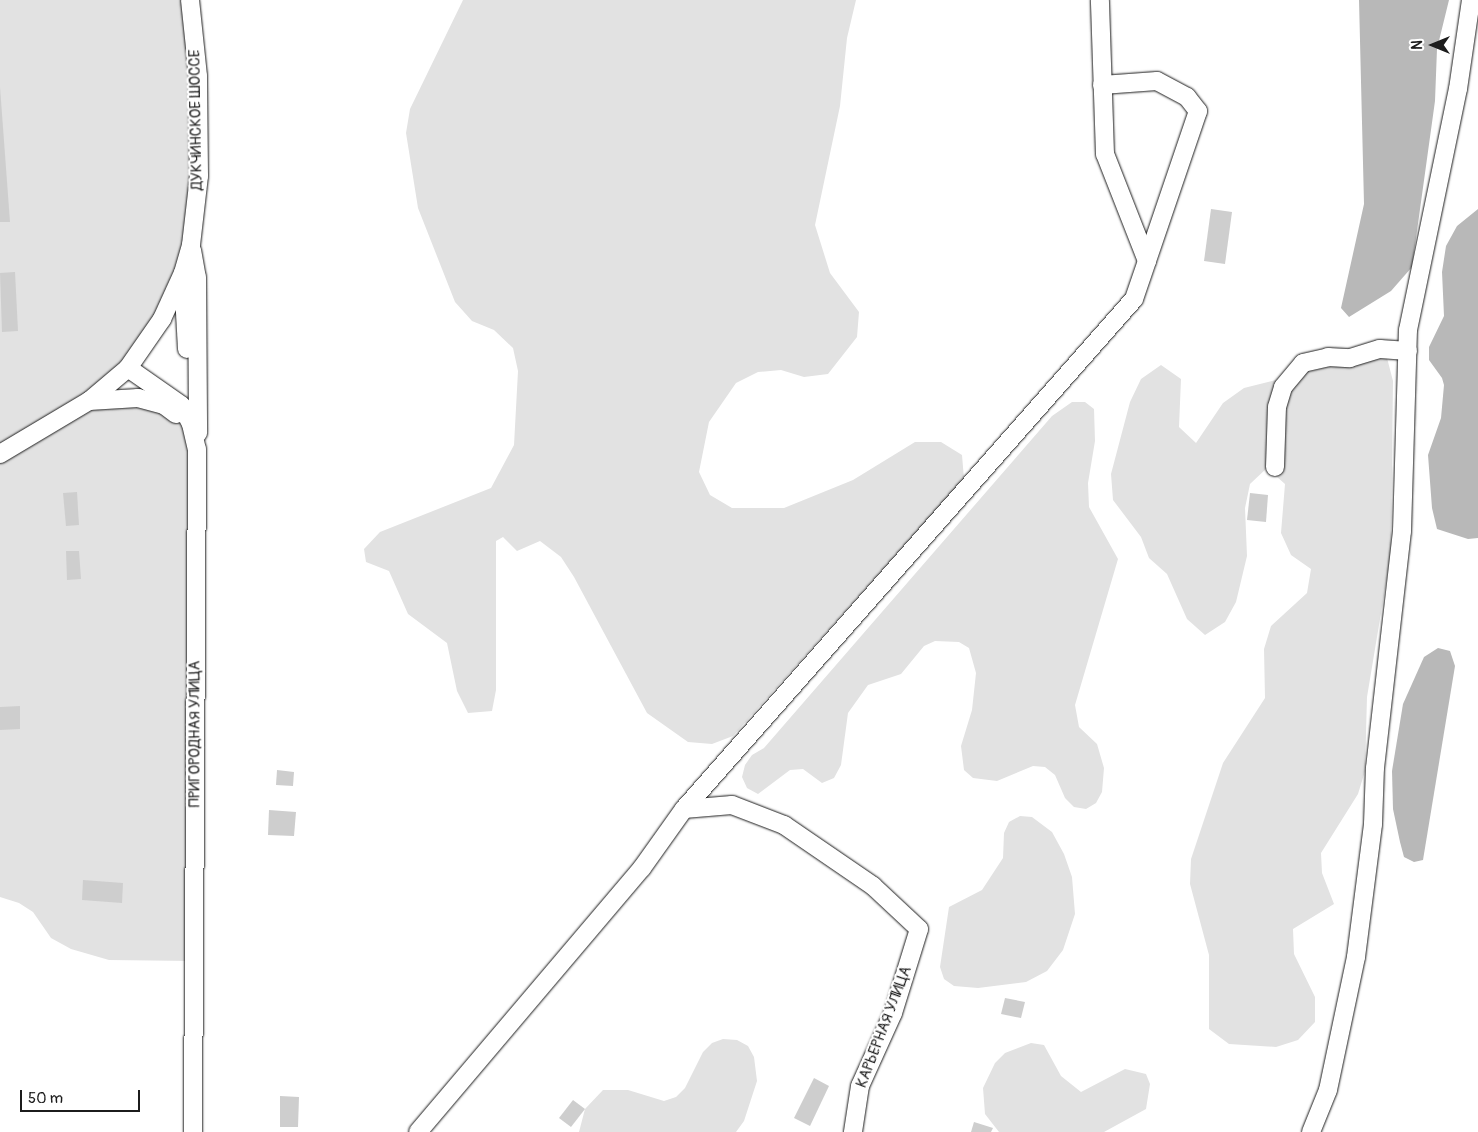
<!DOCTYPE html>
<meta charset="utf-8">
<style>
body{margin:0}
#map{position:relative;width:1478px;height:1132px;overflow:hidden;background:#fff;font-family:Pangolin,sans-serif}
div>[style]{position:absolute}
.green>*{inset:0;background:#e2e2e2}
.water>*{inset:0;background:#b8b8b8}
.building>*{inset:0;background:#cecece}
.roads{filter:drop-shadow(0 0 1px #1c1c1c) drop-shadow(0 0 1px #1c1c1c)}
.minor>*{height:18px;margin:-9px;padding:0 9px;transform-origin:9px;border-radius:9px;background:#fff}
span{translate:-50% -50%;white-space:nowrap;text-align:center;line-height:1.15;-webkit-text-stroke:4.5px #fff;paint-order:stroke}
.street-label{font-size:15px;color:#1c1c1c}
.north{position:absolute;left:1408px;top:20px;width:50px;height:50px;-webkit-text-stroke:4px #fff;paint-order:stroke;rotate:270deg;font-size:14px;font-weight:700;line-height:20px;text-align:center;color:#1c1c1c}
.north::after{content:'';display:block;margin:auto;width:18px;height:22px;background:#1c1c1c;clip-path:polygon(50% 0,100% 100%,50% 72%,0 100%)}
.scale{position:absolute;left:20px;top:1090px;width:120px;height:22px;box-sizing:border-box;border:2px solid #1c1c1c;border-top:0;padding-left:6px;font-size:15px;line-height:18px;white-space:nowrap;color:#1c1c1c;-webkit-text-stroke:4px #fff;paint-order:stroke}
</style>
<div id="map">
<div class="green">
<div style="clip-path:polygon(0 0,187px 0,199px 90px,191px 245px,162px 319px,89px 400px,173px 411px,197px 449px,193px 961px,109px 960px,71px 949px,51px 938px,33px 912px,19px 903px,0 897px)"></div>
<div style="clip-path:polygon(463px 0,856px 0,847px 38px,840px 106px,815px 225px,830px 273px,859px 312px,857px 337px,828px 374px,804px 377px,781px 370px,758px 372px,736px 383px,709px 422px,699px 472px,710px 495px,732px 508px,784px 508px,853px 480px,915px 442px,941px 442px,962px 455px,964px 479px,733px 736px,712px 744px,688px 742px,647px 713px,574px 577px,561px 557px,540px 541px,517px 551px,503px 537px,496px 541px,496px 690px,492px 711px,468px 713px,457px 691px,447px 643px,408px 614px,389px 571px,366px 562px,364px 549px,380px 532px,491px 488px,514px 445px,518px 371px,513px 348px,494px 330px,472px 321px,455px 302px,418px 208px,406px 133px,410px 109px)"></div>
<div style="clip-path:polygon(1363px 358px,1387px 358px,1393px 381px,1391px 553px,1367px 697px,1365px 771px,1358px 794px,1321px 853px,1322px 873px,1334px 904px,1293px 929px,1294px 954px,1315px 997px,1315px 1022px,1298px 1040px,1276px 1047px,1229px 1044px,1209px 1029px,1209px 955px,1190px 884px,1191px 859px,1223px 763px,1265px 698px,1264px 649px,1271px 626px,1307px 593px,1311px 569px,1291px 555px,1281px 533px,1285px 484px,1267px 468px,1250px 484px,1245px 508px,1247px 556px,1236px 602px,1225px 622px,1205px 635px,1187px 619px,1167px 574px,1149px 558px,1141px 537px,1113px 500px,1111px 474px,1130px 402px,1141px 379px,1161px 365px,1181px 379px,1179px 427px,1196px 443px,1223px 403px,1244px 388px)"></div>
<div style="clip-path:polygon(1072px 402px,1085px 402px,1094px 409px,1095px 441px,1088px 483px,1089px 507px,1118px 559px,1075px 705px,1079px 727px,1097px 744px,1104px 768px,1102px 792px,1096px 803px,1086px 809px,1074px 807px,1065px 798px,1055px 775px,1045px 767px,1033px 766px,997px 781px,973px 778px,964px 770px,961px 746px,972px 710px,976px 673px,969px 648px,959px 642px,935px 641px,924px 646px,901px 674px,868px 685px,848px 713px,841px 765px,834px 778px,822px 783px,803px 769px,790px 770px,758px 794px,747px 788px,742px 777px,745px 765px,752px 755px,764px 748px,1052px 416px)"></div>
<div style="clip-path:polygon(1020px 816px,1032px 817px,1052px 832px,1064px 854px,1072px 877px,1075px 914px,1063px 950px,1047px 971px,1026px 982px,978px 988px,954px 986px,944px 979px,940px 967px,949px 907px,982px 890px,1003px 858px,1004px 833px,1009px 822px)"></div>
<div style="clip-path:polygon(723px 1039px,737px 1040px,748px 1046px,754px 1057px,757px 1081px,744px 1121px,736px 1132px,579px 1132px,585px 1109px,603px 1090px,628px 1090px,664px 1101px,676px 1097px,685px 1088px,703px 1052px,712px 1043px)"></div>
<div style="clip-path:polygon(1031px 1043px,1044px 1045px,1061px 1076px,1081px 1092px,1125px 1069px,1146px 1074px,1150px 1084px,1146px 1109px,1104px 1132px,999px 1132px,985px 1114px,983px 1088px,995px 1063px,1005px 1053px)"></div>
</div>
<div class="water">
<div style="clip-path:polygon(1359px 0,1449px 0,1437px 49px,1435px 101px,1412px 267px,1391px 291px,1349px 317px,1341px 308px,1364px 204px)"></div>
<div style="clip-path:polygon(1478px 209px,1478px 538px,1468px 539px,1437px 529px,1432px 508px,1428px 455px,1441px 418px,1444px 385px,1442px 378px,1429px 360px,1429px 347px,1444px 316px,1442px 272px,1446px 246px,1457px 226px)"></div>
<div style="clip-path:polygon(1438px 648px,1450px 651px,1455px 666px,1423px 860px,1414px 862px,1404px 857px,1400px 842px,1393px 809px,1392px 771px,1403px 704px,1424px 657px)"></div>
</div>
<div class="building">
<div style="clip-path:polygon(0 87px,10px 222px,0 222px)"></div>
<div style="clip-path:polygon(1211px 209px,1232px 212px,1225px 264px,1204px 261px)"></div>
<div style="clip-path:polygon(15px 272px,18px 331px,2px 332px,0 273px)"></div>
<div style="clip-path:polygon(77px 492px,79px 525px,66px 526px,63px 493px)"></div>
<div style="clip-path:polygon(1250px 493px,1268px 495px,1266px 522px,1247px 520px)"></div>
<div style="clip-path:polygon(66px 551px,79px 551px,81px 579px,67px 580px)"></div>
<div style="clip-path:polygon(20px 706px,20px 729px,0 730px,0 707px)"></div>
<div style="clip-path:polygon(277px 770px,294px 772px,293px 786px,276px 785px)"></div>
<div style="clip-path:polygon(269px 810px,296px 812px,294px 836px,268px 835px)"></div>
<div style="clip-path:polygon(83px 880px,123px 883px,122px 903px,82px 900px)"></div>
<div style="clip-path:polygon(1005px 998px,1025px 1002px,1021px 1018px,1001px 1014px)"></div>
<div style="clip-path:polygon(814px 1078px,829px 1086px,810px 1126px,794px 1118px)"></div>
<div style="clip-path:polygon(280px 1096px,299px 1097px,298px 1127px,280px 1127px)"></div>
<div style="clip-path:polygon(573px 1100px,585px 1109px,571px 1127px,559px 1118px)"></div>
<div style="clip-path:polygon(974px 1122px,993px 1128px,991px 1132px,971px 1132px)"></div>
</div>
<div class="roads">
<div class="minor">
<div style="left:1102px;top:85px;width:55px;rotate:-4.2deg"></div>
<div style="left:1157px;top:81px;width:34px;rotate:28deg"></div>
<div style="left:1187px;top:97px;width:18px;rotate:52deg"></div>
<div style="left:1198px;top:111px;width:158px;rotate:108.8deg"></div>
<div style="left:192px;top:250px;width:27px;rotate:80deg"></div>
<div style="left:197px;top:277px;width:156px;rotate:89.6deg"></div>
<div style="left:183px;top:277px;width:72px;rotate:86.8deg"></div>
<div style="left:128px;top:368px;width:65px;rotate:34.9deg"></div>
<div style="left:181px;top:405px;width:21px;rotate:62deg"></div>
<div style="left:191px;top:424px;width:26px;rotate:77deg"></div>
<div style="left:197px;top:449px;width:683px;rotate:90.34deg"></div>
<div style="left:89px;top:401px;width:49px;rotate:-3.5deg"></div>
<div style="left:138px;top:398px;width:27px;rotate:15deg"></div>
<div style="left:164px;top:405px;width:15px;rotate:37deg"></div>
<div style="left:0;top:454px;width:104px;rotate:-30.8deg"></div>
<div style="left:89px;top:401px;width:51px;rotate:-40.2deg"></div>
<div style="left:128px;top:368px;width:60px;rotate:-55.2deg"></div>
<div style="left:162px;top:319px;width:51px;rotate:-65.5deg"></div>
<div style="left:183px;top:273px;width:29px;rotate:-74deg"></div>
<div style="left:191px;top:245px;width:69px;rotate:-83.4deg"></div>
<div style="left:199px;top:176px;width:100px;rotate:-90.6deg"></div>
<div style="left:198px;top:76px;width:76px;rotate:-96deg"></div>
<div style="left:1275px;top:467px;width:60px;rotate:-88.1deg"></div>
<div style="left:1277px;top:407px;width:21px;rotate:-73deg"></div>
<div style="left:1283px;top:387px;width:31px;rotate:-50deg"></div>
<div style="left:1303px;top:363px;width:26px;rotate:-13deg"></div>
<div style="left:1328px;top:357px;width:22px;rotate:3deg"></div>
<div style="left:1350px;top:358px;width:31px;rotate:-17deg"></div>
<div style="left:1380px;top:349px;width:28px;rotate:4deg"></div>
<div style="left:684px;top:809px;width:48px;rotate:-4.8deg"></div>
<div style="left:732px;top:805px;width:56px;rotate:21deg"></div>
<div style="left:784px;top:825px;width:108px;rotate:34.4deg"></div>
<div style="left:873px;top:886px;width:63px;rotate:43.1deg"></div>
<div style="left:919px;top:929px;width:88px;rotate:107.2deg"></div>
<div style="left:893px;top:1013px;width:80px;rotate:114.3deg"></div>
<div style="left:860px;top:1086px;width:47px;rotate:98.7deg"></div>
<div style="left:418px;top:1132px;width:346px;rotate:-49.7deg"></div>
<div style="left:642px;top:868px;width:72px;rotate:-54.6deg"></div>
<div style="left:684px;top:809px;width:680px;rotate:-48.58deg"></div>
<div style="left:1134px;top:299px;width:40px;rotate:-71.1deg"></div>
<div style="left:1147px;top:261px;width:115px;rotate:-111.4deg"></div>
<div style="left:1105px;top:154px;width:154px;rotate:-91.9deg"></div>
<div style="left:1311px;top:1132px;width:45px;rotate:-68deg"></div>
<div style="left:1328px;top:1090px;width:136px;rotate:-78.1deg"></div>
<div style="left:1356px;top:957px;width:134px;rotate:-82.7deg"></div>
<div style="left:1373px;top:824px;width:56px;rotate:-88deg"></div>
<div style="left:1375px;top:768px;width:239px;rotate:-83.5deg"></div>
<div style="left:1402px;top:531px;width:201px;rotate:-88.3deg"></div>
<div style="left:1408px;top:330px;width:246px;rotate:-78.3deg"></div>
<div style="left:1458px;top:89px;width:90px;rotate:-81.7deg"></div>
</div>
</div>
<div class="street-label">
<span style="left:196px;top:120px;rotate:-91deg">ДУКЧИНСКОЕ ШОССЕ</span>
<span style="left:195px;top:734px;rotate:-90deg">ПРИГОРОДНАЯ УЛИЦА</span>
<span style="left:884px;top:1027px;rotate:-69deg">КАРЬЕРНАЯ УЛИЦА</span>
</div>
<div class="north">N</div>
<div class="scale">50 m</div>
</div>
